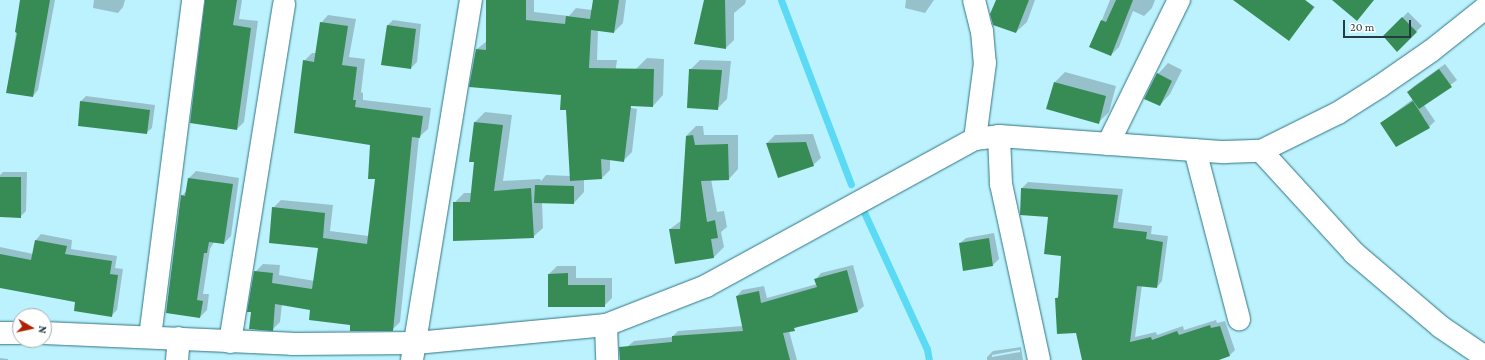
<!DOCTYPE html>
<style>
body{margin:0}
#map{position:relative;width:1485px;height:360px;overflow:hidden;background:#bcf2fe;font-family:"Crimson Pro",serif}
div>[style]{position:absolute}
.shadow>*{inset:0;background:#0003}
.stream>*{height:7px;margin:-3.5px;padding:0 3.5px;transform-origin:3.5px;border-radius:3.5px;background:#5adaf4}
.building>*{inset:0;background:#378c56}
.roads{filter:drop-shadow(0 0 1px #2f7481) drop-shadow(0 0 1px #2f7481)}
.minor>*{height:22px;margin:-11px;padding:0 11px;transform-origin:11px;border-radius:11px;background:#fff}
span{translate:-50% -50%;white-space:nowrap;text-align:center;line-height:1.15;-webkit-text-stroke:4px #fff;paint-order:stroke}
.north{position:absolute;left:12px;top:308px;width:40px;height:40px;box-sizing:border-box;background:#fff;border:1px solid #a6b1b4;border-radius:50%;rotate:99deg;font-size:11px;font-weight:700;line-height:16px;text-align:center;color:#213d43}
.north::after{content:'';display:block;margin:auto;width:14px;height:18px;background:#af2201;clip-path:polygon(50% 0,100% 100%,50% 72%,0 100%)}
.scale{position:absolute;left:1343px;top:20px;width:68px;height:18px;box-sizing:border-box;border:2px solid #213d43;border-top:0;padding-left:5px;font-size:12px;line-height:14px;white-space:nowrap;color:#213d43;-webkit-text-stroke:3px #fff;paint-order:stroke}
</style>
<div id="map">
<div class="shadow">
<div style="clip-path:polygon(21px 0,55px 0,38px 90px,33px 96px,7px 92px)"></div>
<div style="clip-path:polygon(94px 0,125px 0,123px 7px,118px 13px,93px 8px)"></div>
<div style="clip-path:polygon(206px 0,242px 0,239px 19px,258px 21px,244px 122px,237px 129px)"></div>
<div style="clip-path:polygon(487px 0,534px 0,534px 12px,569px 16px,576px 8px,592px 10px,594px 0,626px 0,623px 23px,614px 32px,598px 30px,597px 60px,617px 60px,611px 104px,637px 109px,632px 152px,623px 161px,610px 159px,610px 170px,602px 178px,584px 179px,584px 192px,574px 203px,542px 202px,543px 228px,533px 237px,454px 203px,464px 193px,472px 193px,475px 162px,475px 122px,485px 112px,512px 115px,503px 181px,540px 179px,541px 181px,546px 175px,571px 176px,567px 109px,562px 94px,477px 49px,487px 41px)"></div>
<div style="clip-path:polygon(705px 0,746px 0,745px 4px,734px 13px,734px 40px,726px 48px)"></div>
<div style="clip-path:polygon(906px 0,934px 0,925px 13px,905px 8px)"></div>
<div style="clip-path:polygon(997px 0,1035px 0,1027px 22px,1016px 32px)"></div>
<div style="clip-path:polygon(1110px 0,1155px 0,1152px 8px,1144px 16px,1133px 11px,1119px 47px,1111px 55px,1091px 47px)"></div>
<div style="clip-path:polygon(1234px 0,1305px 0,1315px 7px,1289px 39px)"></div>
<div style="clip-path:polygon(1408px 12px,1422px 26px,1397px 50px,1384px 36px)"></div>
<div style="clip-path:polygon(328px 15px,356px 19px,349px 57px,365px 59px,361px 92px,363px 93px,363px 100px,431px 108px,428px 129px,419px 137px,400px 322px,392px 330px,351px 324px,311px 309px,282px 304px,280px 322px,272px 330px,255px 272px,263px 264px,280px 265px,279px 275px,315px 281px,319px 248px,273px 208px,281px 200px,333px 205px,330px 231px,369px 236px,376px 179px,371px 144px,304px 61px,312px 53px,316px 53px,321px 23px)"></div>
<div style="clip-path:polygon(393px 20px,421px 24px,417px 62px,411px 68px,387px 26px)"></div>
<div style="clip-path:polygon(647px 58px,664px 59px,663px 95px,653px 106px,636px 69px)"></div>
<div style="clip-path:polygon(700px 60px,731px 61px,727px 99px,717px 109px,690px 70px)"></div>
<div style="clip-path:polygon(1168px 63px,1182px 70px,1170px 94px,1160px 105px,1158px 74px)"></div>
<div style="clip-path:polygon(1445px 64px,1457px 80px,1424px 105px,1435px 121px,1429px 127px,1381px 123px,1413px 99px,1408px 92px,1414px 86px)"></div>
<div style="clip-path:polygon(1065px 72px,1116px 86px,1109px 112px,1098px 123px,1055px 82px)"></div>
<div style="clip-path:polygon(86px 96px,155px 105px,152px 128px,146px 133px,81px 101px)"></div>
<div style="clip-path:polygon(696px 126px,703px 126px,704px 135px,738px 135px,738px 169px,729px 179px,711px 179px,717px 212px,724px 211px,727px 227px,721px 232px,724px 247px,714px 257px,676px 263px,670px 229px,682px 220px,686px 136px)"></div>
<div style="clip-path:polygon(813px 134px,821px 158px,813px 165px,767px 143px,775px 135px)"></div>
<div style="clip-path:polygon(196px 171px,239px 178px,231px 236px,224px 243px,214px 242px,210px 249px,203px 294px,209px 294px,207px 310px,200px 317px,167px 312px,182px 196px,187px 190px,189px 178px)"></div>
<div style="clip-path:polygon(3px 172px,27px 172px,26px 211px,20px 217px,0 216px,0 175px)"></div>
<div style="clip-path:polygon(1028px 182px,1123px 189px,1118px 222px,1152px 226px,1151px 234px,1168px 236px,1162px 281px,1157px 287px,1142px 285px,1135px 337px,1156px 332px,1157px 335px,1183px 326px,1184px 330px,1216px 320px,1217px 323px,1225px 321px,1235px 350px,1230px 355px,1216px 360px,1083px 360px,1077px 332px,1056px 298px,1059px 296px,1062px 255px,1049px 216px,1021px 214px,1022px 188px)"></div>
<div style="clip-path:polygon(994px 233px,999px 259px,993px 265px,960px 243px,966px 238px)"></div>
<div style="clip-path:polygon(41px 234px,72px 240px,71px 249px,117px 256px,115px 268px,123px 269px,117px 310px,111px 316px,76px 302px,0 287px,0 247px,33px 254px,36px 240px)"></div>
<div style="clip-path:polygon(853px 265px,864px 306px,858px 311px,799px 326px,789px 331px,797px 360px,629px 360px,628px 346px,634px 341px,672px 337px,678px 331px,743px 326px,737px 296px,742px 290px,764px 286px,767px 298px,817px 284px,816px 279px,821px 273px)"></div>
<div style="clip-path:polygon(557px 266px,576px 266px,576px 278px,612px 278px,612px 298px,604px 306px,549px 306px,549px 274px)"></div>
<div style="clip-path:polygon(evenodd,1021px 347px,1023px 360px,987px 360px,987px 357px,993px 351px,1021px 347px,1020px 350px,1020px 352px,992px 357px,992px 355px,1020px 350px)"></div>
<div style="clip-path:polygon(0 358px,8px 359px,8px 360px,0 360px)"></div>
</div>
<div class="stream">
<div style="left:781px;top:0;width:197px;rotate:69.2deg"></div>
<div style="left:863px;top:210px;width:153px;rotate:65.3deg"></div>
<div style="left:927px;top:349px;width:11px;rotate:80deg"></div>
</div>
<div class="building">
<div style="clip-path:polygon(20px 0,50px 0,33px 97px,6px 93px,17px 33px,15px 32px)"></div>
<div style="clip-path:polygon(205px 0,237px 0,233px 25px,251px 28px,237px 130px,190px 123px)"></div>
<div style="clip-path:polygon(486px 0,526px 0,526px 20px,565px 24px,566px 16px,590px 19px,593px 0,619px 0,614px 33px,591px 30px,589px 68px,654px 69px,653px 107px,631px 106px,624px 162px,601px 159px,602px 179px,570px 181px,566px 110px,560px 110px,561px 95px,469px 87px,476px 49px,486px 50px)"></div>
<div style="clip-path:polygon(704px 0,725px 0,726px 49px,694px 44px)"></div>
<div style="clip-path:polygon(996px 0,1029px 0,1016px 33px,993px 25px,990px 14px)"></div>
<div style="clip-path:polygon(1116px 0,1133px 0,1111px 56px,1089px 47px,1101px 20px,1106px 22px)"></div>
<div style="clip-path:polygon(1233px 0,1305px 0,1314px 7px,1289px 41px)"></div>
<div style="clip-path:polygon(1332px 0,1374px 0,1357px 21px)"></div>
<div style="clip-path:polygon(1402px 17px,1417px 32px,1397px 52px,1383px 36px)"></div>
<div style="clip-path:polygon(320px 22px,348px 26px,342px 65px,357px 67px,353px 100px,356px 100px,355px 107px,423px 116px,420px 138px,412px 137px,393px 331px,350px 331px,350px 325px,309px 320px,310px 310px,275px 304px,273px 331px,249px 329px,251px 312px,247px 312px,254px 271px,273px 273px,272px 283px,312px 289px,318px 248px,269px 243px,272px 207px,325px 213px,323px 238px,367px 244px,375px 179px,368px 179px,370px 145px,294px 133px,303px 60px,314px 62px)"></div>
<div style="clip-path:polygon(387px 25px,416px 29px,411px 69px,381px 65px)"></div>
<div style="clip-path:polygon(689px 69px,722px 70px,718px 110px,687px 108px)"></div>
<div style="clip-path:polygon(1439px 69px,1452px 87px,1419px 109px,1407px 92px)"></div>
<div style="clip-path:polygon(1157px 73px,1172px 81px,1160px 106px,1144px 99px)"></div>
<div style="clip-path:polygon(1054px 82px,1106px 96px,1099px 124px,1046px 109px)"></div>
<div style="clip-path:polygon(80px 101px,150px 110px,147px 134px,78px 126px)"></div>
<div style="clip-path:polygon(1413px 101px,1430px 128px,1396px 147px,1380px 123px)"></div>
<div style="clip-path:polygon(474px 122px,503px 125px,494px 191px,531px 188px,534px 238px,453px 241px,453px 202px,470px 202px,474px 162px,469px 162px)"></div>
<div style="clip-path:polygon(693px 135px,695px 145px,728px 144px,729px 180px,701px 181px,707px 222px,715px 220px,718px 238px,711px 239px,714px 258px,675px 264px,669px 229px,680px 229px,686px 136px)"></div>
<div style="clip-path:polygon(806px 142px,814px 166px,778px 178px,766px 143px)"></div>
<div style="clip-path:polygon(0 177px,21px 177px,21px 218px,0 217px)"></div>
<div style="clip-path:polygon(188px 178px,233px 184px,224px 244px,209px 242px,207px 253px,204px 253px,197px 300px,203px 301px,200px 318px,166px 313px,181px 195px,185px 196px)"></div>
<div style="clip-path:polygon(535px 185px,574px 186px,574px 204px,534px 203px)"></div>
<div style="clip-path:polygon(1021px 188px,1118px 195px,1113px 228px,1147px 232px,1146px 239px,1163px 242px,1157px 288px,1137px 286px,1130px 342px,1151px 337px,1152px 340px,1177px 331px,1179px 335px,1210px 325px,1211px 328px,1220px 326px,1230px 356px,1219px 360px,1082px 360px,1076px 333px,1057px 334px,1055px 298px,1058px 298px,1061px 256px,1044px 254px,1048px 217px,1020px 215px)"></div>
<div style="clip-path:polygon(989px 238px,993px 266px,963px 271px,959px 243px)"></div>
<div style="clip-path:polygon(35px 240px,67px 246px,65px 254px,112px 261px,110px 274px,118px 275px,112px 317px,74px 311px,75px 302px,0 288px,0 254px,31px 260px)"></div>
<div style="clip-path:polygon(847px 270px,858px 312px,794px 328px,795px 331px,783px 333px,790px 360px,620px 360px,619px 347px,672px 342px,672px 336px,743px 331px,736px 296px,759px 291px,761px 303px,817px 287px,814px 279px)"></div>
<div style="clip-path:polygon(568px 273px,568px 285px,605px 285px,605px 307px,548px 307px,548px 274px)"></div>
</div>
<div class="roads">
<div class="minor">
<div style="left:974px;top:0;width:32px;rotate:76deg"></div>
<div style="left:982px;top:31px;width:32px;rotate:85deg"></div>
<div style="left:985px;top:63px;width:77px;rotate:97.5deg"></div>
<div style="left:999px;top:136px;width:48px;rotate:87.6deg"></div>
<div style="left:1001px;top:184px;width:180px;rotate:77.8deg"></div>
<div style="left:1108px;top:144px;width:161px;rotate:-63.8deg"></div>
<div style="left:1195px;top:150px;width:175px;rotate:75.4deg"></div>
<div style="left:1261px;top:151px;width:138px;rotate:47.6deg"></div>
<div style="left:1354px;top:253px;width:114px;rotate:40.4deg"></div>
<div style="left:1441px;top:327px;width:53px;rotate:34.3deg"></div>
<div style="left:606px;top:325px;width:35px;rotate:88deg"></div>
<div style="left:0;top:333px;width:20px"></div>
<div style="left:44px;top:333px;width:248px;rotate:2.5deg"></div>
<div style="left:292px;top:344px;width:124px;rotate:-0.5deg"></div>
<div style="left:416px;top:343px;width:191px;rotate:-5.4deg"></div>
<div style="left:606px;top:325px;width:107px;rotate:-21.3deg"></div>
<div style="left:706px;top:286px;width:307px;rotate:-28.7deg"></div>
<div style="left:975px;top:139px;width:24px;rotate:-7deg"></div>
<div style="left:999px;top:136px;width:226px;rotate:4.1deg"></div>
<div style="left:1224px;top:152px;width:37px;rotate:-2deg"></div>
<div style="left:1261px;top:151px;width:86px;rotate:-26.3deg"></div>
<div style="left:1338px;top:113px;width:49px;rotate:-32.4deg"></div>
<div style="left:1379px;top:87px;width:63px;rotate:-34.7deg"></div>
<div style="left:1431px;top:51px;width:69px;rotate:-38.5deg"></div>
<div style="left:150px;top:337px;width:340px;rotate:-82.7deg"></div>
<div style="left:230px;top:342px;width:342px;rotate:-80.9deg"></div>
<div style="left:177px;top:360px;width:22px;rotate:-85deg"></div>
<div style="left:412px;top:360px;width:365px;rotate:-80.7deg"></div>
</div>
</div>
<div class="north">N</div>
<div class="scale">20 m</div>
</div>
